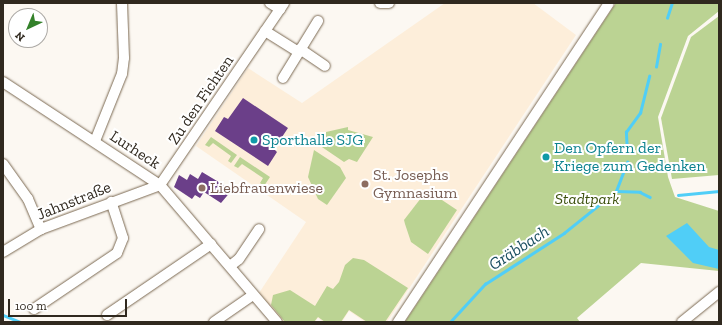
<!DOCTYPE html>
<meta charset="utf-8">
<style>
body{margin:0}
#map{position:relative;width:722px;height:325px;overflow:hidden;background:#fcf8f2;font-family:"Zilla Slab",serif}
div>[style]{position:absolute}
.built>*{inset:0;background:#fdeeda}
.green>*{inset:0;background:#bbd393}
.water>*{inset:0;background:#50cef7}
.stream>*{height:2.5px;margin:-1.25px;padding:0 1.25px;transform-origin:1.25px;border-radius:1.25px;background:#50cef7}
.building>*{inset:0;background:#6b3f89}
.roads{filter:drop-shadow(0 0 1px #7b6952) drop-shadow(0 0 1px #7b6952)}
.street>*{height:10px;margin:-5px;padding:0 5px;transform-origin:5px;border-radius:5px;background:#fff}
.dots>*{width:11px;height:11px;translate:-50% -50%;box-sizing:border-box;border:2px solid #fff;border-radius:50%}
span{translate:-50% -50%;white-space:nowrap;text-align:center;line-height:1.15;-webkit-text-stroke:4px #fff;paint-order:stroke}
.street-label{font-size:16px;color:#30291f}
.culture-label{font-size:16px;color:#0d838f}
.left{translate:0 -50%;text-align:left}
.education-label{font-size:16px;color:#785e54}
.park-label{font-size:16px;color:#3c500d;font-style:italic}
.water-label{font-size:17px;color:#194e5f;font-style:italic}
.frame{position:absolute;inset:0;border:4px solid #30291f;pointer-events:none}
.north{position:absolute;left:8px;top:8px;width:40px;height:40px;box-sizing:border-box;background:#fff;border:1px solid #aca9a5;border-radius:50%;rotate:224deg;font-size:11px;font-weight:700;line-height:16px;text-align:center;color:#30291f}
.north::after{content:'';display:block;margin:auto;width:14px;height:18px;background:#33812a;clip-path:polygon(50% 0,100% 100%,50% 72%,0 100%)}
.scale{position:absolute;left:8px;top:299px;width:119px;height:18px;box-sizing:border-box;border:2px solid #30291f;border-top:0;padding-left:5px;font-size:12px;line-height:14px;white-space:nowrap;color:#30291f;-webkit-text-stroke:3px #fff;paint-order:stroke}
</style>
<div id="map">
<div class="built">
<div style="clip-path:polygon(445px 3px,533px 3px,576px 35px,387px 322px,365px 322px,349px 311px,342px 322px,323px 322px,318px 318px,315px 322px,283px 322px,259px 293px,306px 222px,196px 146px,248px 68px,302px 103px)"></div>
</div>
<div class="green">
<div style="clip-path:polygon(616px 3px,719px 3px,719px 11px,688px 36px,658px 117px,668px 177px,675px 197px,719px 211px,719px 271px,641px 263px,577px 318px,580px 322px,405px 322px)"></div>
<div style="clip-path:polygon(719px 16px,719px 175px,672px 179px,661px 118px,691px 37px)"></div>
<div style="clip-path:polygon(348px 127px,348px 130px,373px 137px,357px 162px,349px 159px,344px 162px,316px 143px,326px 132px)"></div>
<div style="clip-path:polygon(211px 137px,237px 155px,231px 163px,228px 161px,231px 156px,213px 143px,209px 147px,205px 145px)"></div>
<div style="clip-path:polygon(314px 150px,340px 167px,346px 178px,327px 205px,318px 199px,308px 177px)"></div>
<div style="clip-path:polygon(240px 157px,270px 177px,264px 186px,260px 183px,263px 178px,242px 164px,238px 168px,234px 166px)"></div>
<div style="clip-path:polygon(421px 198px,442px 200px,457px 210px,428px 254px,411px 242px,405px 224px,404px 220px)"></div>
<div style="clip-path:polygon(353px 258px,364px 260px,408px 288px,385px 322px,367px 322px,349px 310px,341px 322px,325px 322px,318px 317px,314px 322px,285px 322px,271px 305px,273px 295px,290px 290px,315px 306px,327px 286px,333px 289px,339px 282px,345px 265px)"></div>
</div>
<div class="water">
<div style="clip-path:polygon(687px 223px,709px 247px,719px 250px,719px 269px,693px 263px,666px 236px)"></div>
</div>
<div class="stream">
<div style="left:667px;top:18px;width:16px;rotate:-72deg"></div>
<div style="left:656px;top:67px;width:23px;rotate:-80deg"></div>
<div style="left:627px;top:153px;width:21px;rotate:-93deg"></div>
<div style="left:626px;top:132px;width:24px;rotate:-54deg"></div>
<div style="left:640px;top:113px;width:38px;rotate:-76deg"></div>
<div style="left:616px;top:191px;width:31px;rotate:-69deg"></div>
<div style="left:678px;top:195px;width:41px;rotate:-5.6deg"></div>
<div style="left:3px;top:315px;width:18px;rotate:22deg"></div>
<div style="left:450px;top:322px;width:52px;rotate:-47.4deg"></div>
<div style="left:485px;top:284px;width:94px;rotate:-32.8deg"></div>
<div style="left:564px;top:233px;width:67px;rotate:-38.9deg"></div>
<div style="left:616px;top:191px;width:24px;rotate:2deg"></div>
<div style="left:640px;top:192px;width:11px;rotate:27deg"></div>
</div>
<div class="building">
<div style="clip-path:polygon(243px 98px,288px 128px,274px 149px,277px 152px,268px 166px,215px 131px,224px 117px,228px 119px)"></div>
<div style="clip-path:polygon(202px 172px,232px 190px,221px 203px,204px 192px,200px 198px,195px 195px,192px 199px,174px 187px,179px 175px,187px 180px,190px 174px,198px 179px)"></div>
</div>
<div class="roads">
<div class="street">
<div style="left:270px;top:3px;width:12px;rotate:31deg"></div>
<div style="left:380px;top:3px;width:9px"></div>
<div style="left:265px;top:31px;width:40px;rotate:32deg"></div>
<div style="left:300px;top:49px;width:30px;rotate:34deg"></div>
<div style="left:283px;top:78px;width:67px;rotate:-58.4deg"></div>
<div style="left:3px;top:82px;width:188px;rotate:33.3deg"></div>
<div style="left:160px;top:185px;width:180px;rotate:49.5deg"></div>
<div style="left:95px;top:141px;width:72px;rotate:-68.1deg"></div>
<div style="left:122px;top:74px;width:16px;rotate:-83deg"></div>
<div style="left:124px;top:58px;width:55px;rotate:-92.1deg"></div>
<div style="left:3px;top:164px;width:43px;rotate:54.5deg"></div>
<div style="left:28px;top:199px;width:33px;rotate:67deg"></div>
<div style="left:160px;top:185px;width:220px;rotate:-55.7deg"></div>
<div style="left:3px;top:252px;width:44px;rotate:-31.2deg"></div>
<div style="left:41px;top:229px;width:127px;rotate:-20.3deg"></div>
<div style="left:230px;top:266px;width:11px;rotate:-38deg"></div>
<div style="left:239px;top:259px;width:36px;rotate:-56deg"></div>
<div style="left:34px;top:309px;width:100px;rotate:-34deg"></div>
<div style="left:117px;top:253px;width:16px;rotate:-68deg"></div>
<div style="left:123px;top:238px;width:38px;rotate:-108deg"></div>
<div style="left:107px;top:315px;width:126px;rotate:-34.3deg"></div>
<div style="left:214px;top:322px;width:47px;rotate:-34.7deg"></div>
<div style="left:398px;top:322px;width:382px;rotate:-56.5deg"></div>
<div style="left:682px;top:322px;width:48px;rotate:-39deg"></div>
</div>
</div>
<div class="dots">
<div style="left:254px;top:140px;background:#0f9aa8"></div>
<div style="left:546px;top:157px;background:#0f9aa8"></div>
<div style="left:365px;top:184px;background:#8d6e63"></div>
<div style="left:202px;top:188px;background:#8d6e63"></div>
</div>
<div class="street-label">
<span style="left:201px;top:100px;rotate:-56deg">Zu den Fichten</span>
<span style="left:135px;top:150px;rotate:33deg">Lurheck</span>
<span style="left:74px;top:201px;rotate:-22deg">Jahnstraße</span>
</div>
<div class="culture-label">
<span class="left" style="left:262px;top:140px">Sporthalle SJG</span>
<span class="left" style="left:554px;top:157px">Den Opfern der<br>Kriege zum Gedenken</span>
</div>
<div class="education-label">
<span class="left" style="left:373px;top:184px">St. Josephs<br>Gymnasium</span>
<span class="left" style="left:210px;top:188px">Liebfrauenwiese</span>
</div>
<div class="park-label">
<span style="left:587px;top:199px">Stadtpark</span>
</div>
<div class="water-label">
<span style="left:519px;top:248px;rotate:-33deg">Gräbbach</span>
</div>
<div class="frame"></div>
<div class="north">N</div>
<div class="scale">100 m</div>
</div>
